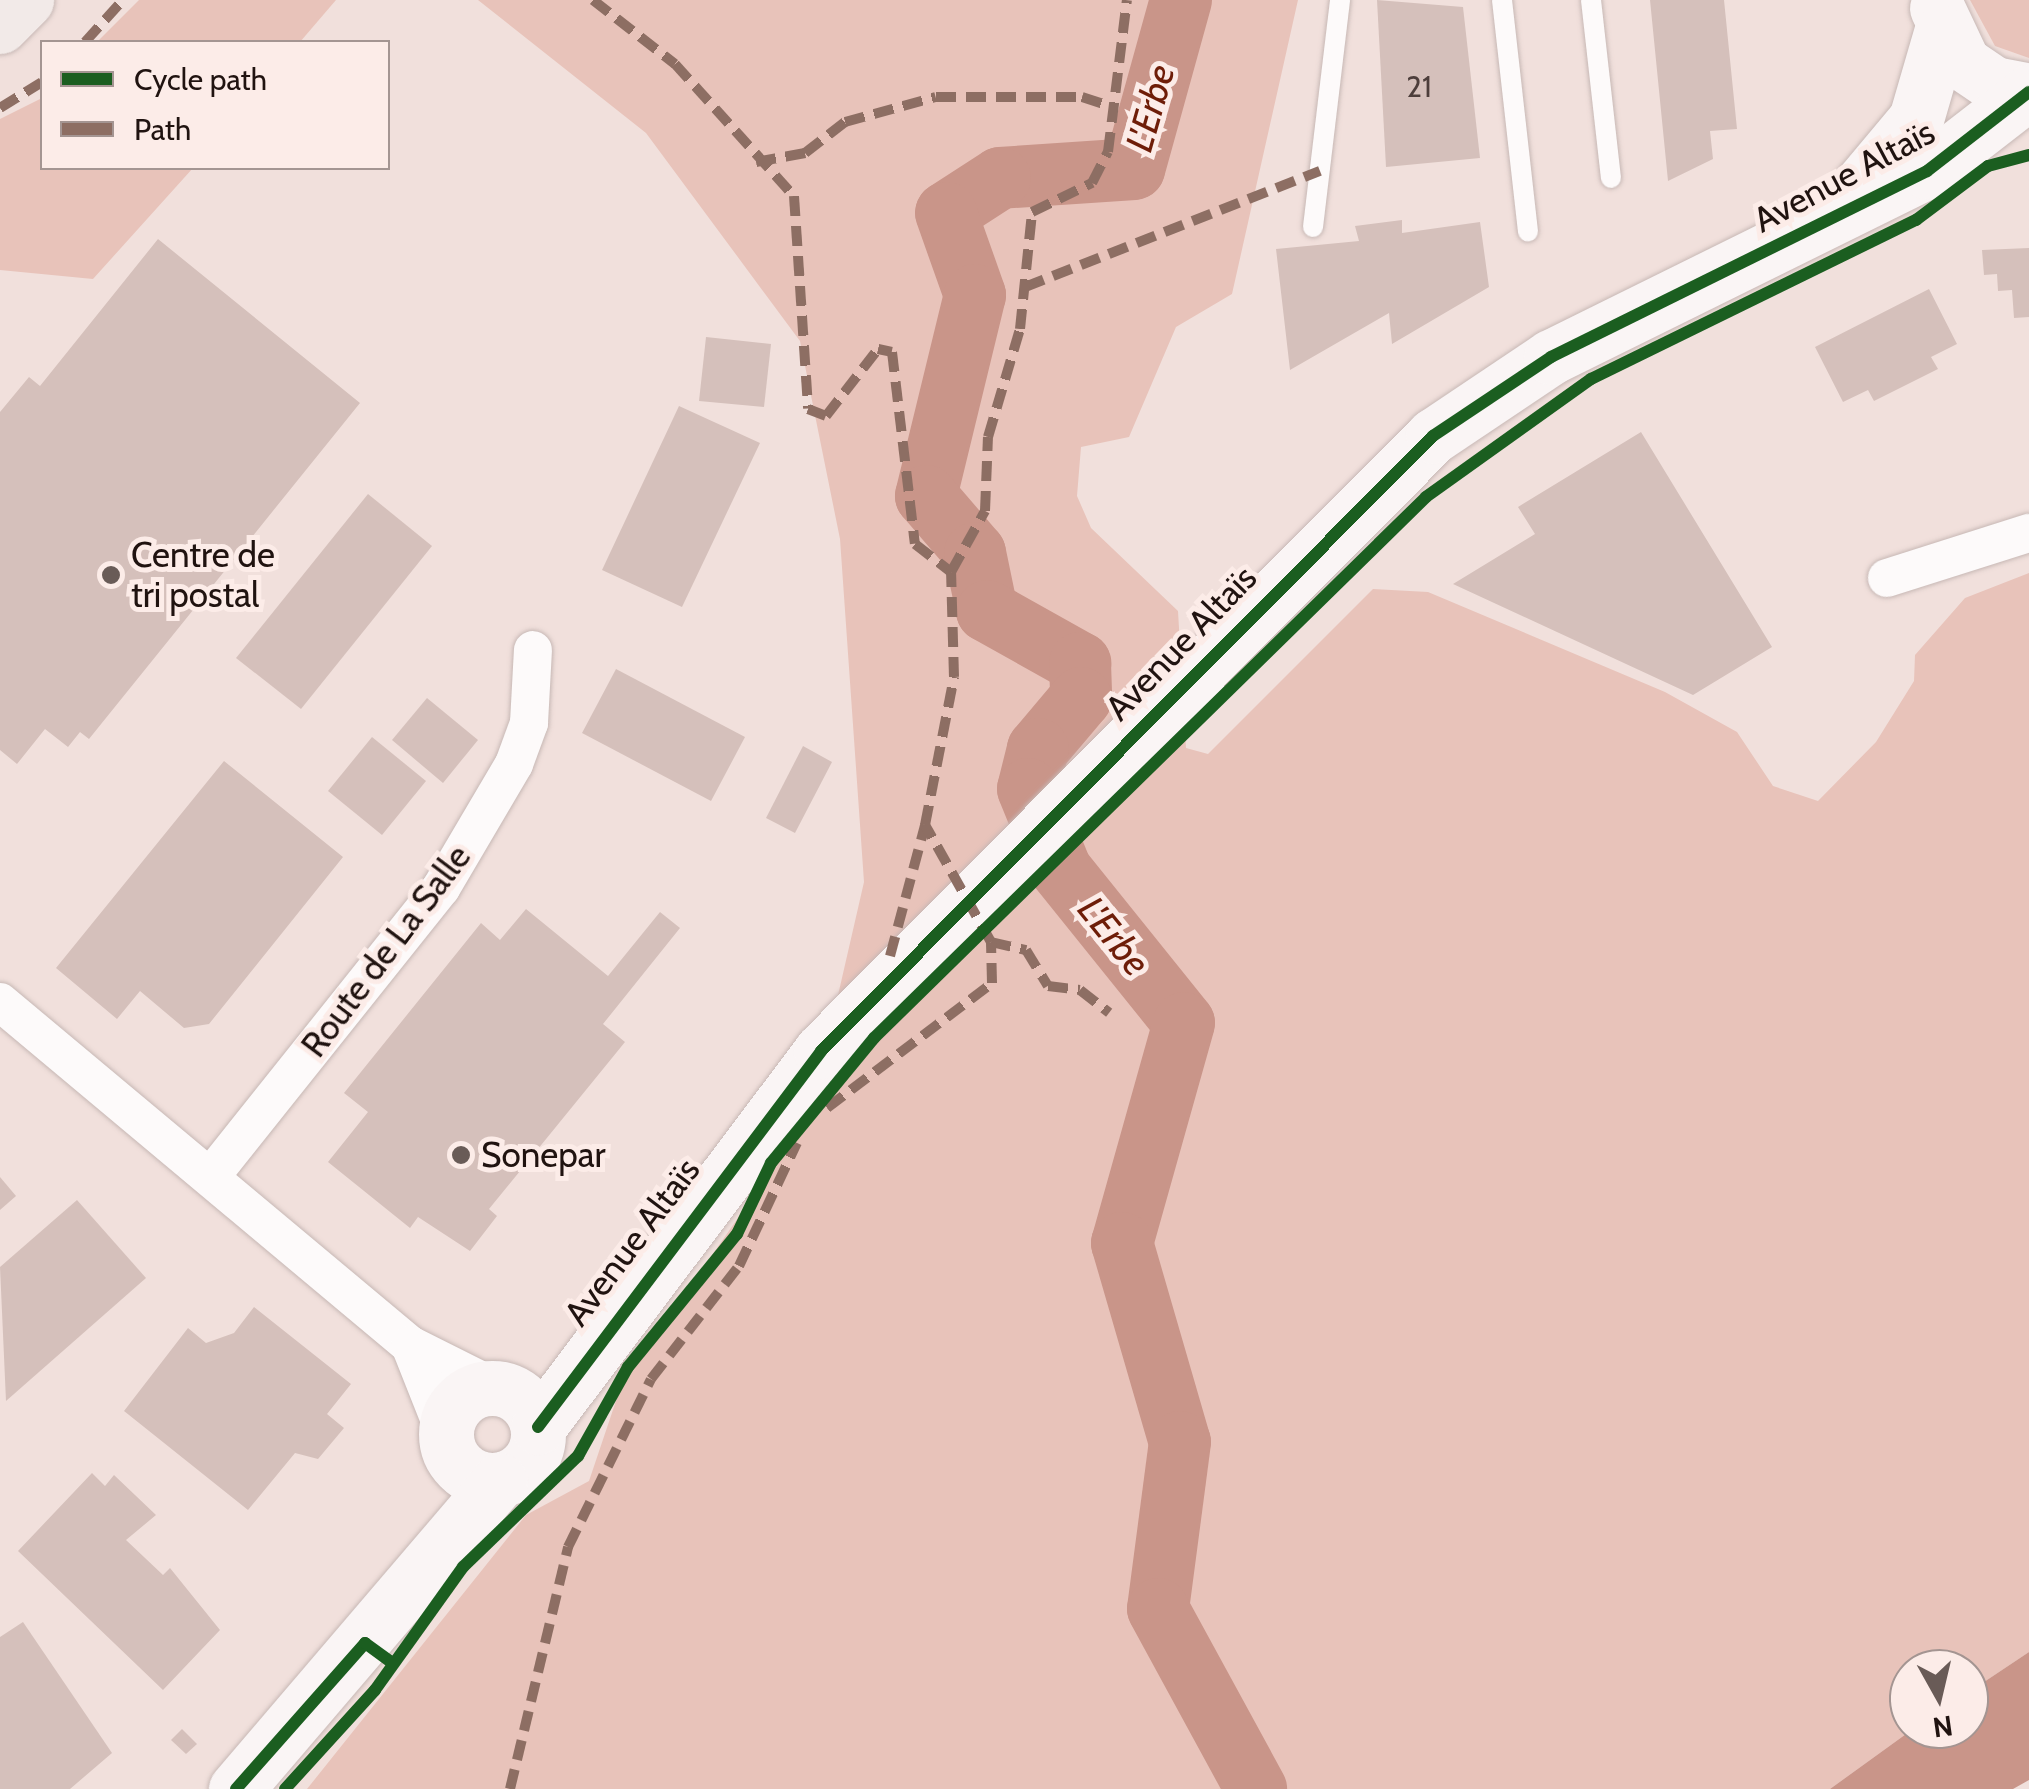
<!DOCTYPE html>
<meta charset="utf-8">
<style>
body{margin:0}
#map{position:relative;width:2029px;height:1789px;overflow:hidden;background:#f1e0dc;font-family:Cabin,sans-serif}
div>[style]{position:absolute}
.green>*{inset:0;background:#e8c3ba}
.water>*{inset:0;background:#c99589}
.river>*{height:62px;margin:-31px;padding:0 31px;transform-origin:31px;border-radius:31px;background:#c99589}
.building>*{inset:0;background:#d5c0bb}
.roads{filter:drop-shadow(0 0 2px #c7b8b5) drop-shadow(0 0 2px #c7b8b5)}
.lane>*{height:20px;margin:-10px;padding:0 10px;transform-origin:10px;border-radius:10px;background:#fdfafa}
.street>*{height:38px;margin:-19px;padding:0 19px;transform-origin:19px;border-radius:19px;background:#fdfafa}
.secondary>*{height:55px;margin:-27.5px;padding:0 27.5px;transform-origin:27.5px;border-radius:27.5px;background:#faf5f5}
.secondary>.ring{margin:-27.5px;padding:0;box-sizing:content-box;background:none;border:55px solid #faf5f5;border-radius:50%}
.highway>*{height:55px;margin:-27.5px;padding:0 27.5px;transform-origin:27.5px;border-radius:27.5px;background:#f2eae8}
.quiet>*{height:10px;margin-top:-5px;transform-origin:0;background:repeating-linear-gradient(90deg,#8d6e63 0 20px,transparent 0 30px)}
.cycleway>*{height:12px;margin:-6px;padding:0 6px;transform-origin:6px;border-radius:6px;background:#1b5e20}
.dots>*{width:28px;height:28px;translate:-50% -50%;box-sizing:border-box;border:5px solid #fcece8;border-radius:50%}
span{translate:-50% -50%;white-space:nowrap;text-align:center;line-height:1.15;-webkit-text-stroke:10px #fcece8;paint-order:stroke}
.number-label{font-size:30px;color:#4d3e3b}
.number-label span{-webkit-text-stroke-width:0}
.street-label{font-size:35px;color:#201310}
.poi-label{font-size:35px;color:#201310}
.left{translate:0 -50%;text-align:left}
.water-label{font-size:38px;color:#6e1d08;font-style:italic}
.legend{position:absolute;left:40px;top:40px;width:350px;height:130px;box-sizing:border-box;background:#fcece8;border:2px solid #a49592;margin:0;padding:12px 18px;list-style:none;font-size:30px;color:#201310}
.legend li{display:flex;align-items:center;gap:20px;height:50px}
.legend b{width:50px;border:2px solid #a49592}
.north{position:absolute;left:1889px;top:1649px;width:100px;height:100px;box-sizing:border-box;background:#fcece8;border:2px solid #a49592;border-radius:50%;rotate:172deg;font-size:28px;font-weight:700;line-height:40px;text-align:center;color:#201310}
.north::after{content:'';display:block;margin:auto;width:35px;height:45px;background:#695b57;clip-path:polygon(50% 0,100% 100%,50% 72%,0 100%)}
</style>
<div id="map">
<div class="green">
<div style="clip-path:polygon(139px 0,336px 0,300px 42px,97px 42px)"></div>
<div style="clip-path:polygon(478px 0,1298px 0,1232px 294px,1176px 327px,1129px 437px,1081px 447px,1077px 496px,1091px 528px,1178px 611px,1186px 748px,1208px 754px,1373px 589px,1428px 592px,1665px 692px,1737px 732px,1773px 786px,1818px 801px,1876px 742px,1914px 681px,1915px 655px,1965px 598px,2029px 573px,2029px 1652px,1969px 1692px,1969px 1669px,1909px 1669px,1913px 1729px,1830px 1789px,307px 1789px,526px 1515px,589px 1481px,621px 1386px,811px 1113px,864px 882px,840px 539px,800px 341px,646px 133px)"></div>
<div style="clip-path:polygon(1970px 0,2029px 0,2029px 58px,1995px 46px)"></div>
<div style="clip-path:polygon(42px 98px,42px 168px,193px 168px,93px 279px,0 270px,0 119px)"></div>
</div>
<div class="water">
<div style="clip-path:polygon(2029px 1652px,2029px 1780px,2013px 1789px,1830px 1789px,1913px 1729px,1969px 1729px,1969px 1692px)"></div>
</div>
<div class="river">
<div style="left:1181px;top:0;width:175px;rotate:105.5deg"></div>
<div style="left:1134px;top:169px;width:134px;rotate:176.2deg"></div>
<div style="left:1000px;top:178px;width:64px;rotate:147.1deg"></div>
<div style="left:946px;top:213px;width:87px;rotate:70.5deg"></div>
<div style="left:975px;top:295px;width:207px;rotate:103.7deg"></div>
<div style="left:926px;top:496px;width:75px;rotate:49.3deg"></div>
<div style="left:975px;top:553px;width:59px;rotate:78.3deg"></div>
<div style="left:987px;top:611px;width:107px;rotate:29.2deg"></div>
<div style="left:1080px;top:663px;width:35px;rotate:88deg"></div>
<div style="left:1081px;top:698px;width:67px;rotate:130.1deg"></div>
<div style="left:1038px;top:749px;width:41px;rotate:104deg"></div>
<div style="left:1028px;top:789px;width:87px;rotate:67.8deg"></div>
<div style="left:1061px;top:870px;width:196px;rotate:51.2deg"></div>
<div style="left:1184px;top:1023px;width:229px;rotate:105.7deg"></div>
<div style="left:1122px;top:1243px;width:207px;rotate:73.8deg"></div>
<div style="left:1180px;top:1442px;width:168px;rotate:97.5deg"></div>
<div style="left:1158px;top:1609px;width:205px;rotate:61.4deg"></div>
</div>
<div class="building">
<div style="clip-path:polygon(1377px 0,1463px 7px,1480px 158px,1386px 167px)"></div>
<div style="clip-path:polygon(1650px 0,1724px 0,1737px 129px,1710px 131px,1713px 159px,1668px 181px)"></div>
<div style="clip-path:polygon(1402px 220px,1402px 233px,1480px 222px,1489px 287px,1392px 344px,1389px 313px,1290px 370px,1276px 249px,1359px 241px,1355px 226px)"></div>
<div style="clip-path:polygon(158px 239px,360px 403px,89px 739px,80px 732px,68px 747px,45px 729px,17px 764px,0 750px,0 412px,29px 377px,40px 386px)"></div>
<div style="clip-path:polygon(2029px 248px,2029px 317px,2014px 318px,2012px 290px,1998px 291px,1997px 274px,1984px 275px,1982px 250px)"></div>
<div style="clip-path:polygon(1929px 289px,1957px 344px,1931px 357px,1938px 369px,1874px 401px,1868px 390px,1843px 402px,1815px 347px)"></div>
<div style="clip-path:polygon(706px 337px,771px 344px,764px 407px,699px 401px)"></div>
<div style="clip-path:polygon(679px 406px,760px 443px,682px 607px,602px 570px)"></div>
<div style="clip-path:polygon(1641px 432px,1772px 647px,1693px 695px,1453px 584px,1535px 534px,1518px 507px)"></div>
<div style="clip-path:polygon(368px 494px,432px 546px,301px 709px,236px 658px)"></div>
<div style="clip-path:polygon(616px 669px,745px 737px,711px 801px,582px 733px)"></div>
<div style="clip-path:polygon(427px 698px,478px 740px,443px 783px,392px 740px)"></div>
<div style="clip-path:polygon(372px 737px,426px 781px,382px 835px,328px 791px)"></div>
<div style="clip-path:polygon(803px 746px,832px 762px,795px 833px,766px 818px)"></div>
<div style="clip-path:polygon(224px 761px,343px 857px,209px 1024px,184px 1028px,140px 991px,117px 1019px,56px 968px)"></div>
<div style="clip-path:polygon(526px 909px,608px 976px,660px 912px,680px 928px,603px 1024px,625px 1042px,489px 1209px,497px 1216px,470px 1251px,418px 1217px,410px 1228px,328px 1162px,368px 1112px,344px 1093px,481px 923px,500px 940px)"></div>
<div style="clip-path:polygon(0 1177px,16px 1196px,0 1210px)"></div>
<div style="clip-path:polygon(77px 1200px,146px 1278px,6px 1401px,0 1267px)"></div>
<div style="clip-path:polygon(254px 1307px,351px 1384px,327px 1414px,344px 1428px,318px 1459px,295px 1453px,248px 1510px,124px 1411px,188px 1328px,206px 1343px,234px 1333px)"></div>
<div style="clip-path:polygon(92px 1473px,105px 1486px,114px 1475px,156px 1515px,126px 1540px,163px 1575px,170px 1568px,220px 1630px,163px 1690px,18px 1551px)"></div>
<div style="clip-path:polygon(23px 1622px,112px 1753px,70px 1789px,0 1789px,0 1637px)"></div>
<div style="clip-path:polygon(182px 1729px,197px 1744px,186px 1754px,171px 1740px)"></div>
</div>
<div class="roads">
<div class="lane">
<div style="left:1502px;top:0;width:233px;rotate:83.6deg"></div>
<div style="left:1591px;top:0;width:179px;rotate:83.6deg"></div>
<div style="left:1313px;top:227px;width:229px;rotate:-83.2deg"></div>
</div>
<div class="street">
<div style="left:1887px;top:578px;width:149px;rotate:-17.6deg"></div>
<div style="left:0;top:1002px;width:535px;rotate:39.92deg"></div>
<div style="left:410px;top:1345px;width:96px;rotate:26.6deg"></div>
<div style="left:211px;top:1176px;width:369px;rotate:-51.4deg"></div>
<div style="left:441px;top:888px;width:144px;rotate:-59.5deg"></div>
<div style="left:514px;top:764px;width:44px;rotate:-69.9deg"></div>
<div style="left:529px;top:723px;width:73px;rotate:-86.9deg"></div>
<div style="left:410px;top:1345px;width:98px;rotate:68.4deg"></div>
</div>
<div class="secondary">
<div style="left:1937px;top:8px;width:61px;rotate:64.7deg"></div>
<div style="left:1963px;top:63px;width:37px;rotate:34deg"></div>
<div style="left:1994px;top:84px;width:36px;rotate:11deg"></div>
<div style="left:1849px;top:199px;width:104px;rotate:-50.1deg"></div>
<div style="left:1916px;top:119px;width:90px;rotate:-73.8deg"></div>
<div class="ring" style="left:446px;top:1388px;width:37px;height:37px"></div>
<div style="left:538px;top:1427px;width:471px;rotate:-53deg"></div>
<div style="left:821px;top:1051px;width:868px;rotate:-45.14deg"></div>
<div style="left:1433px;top:436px;width:142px;rotate:-33.8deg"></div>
<div style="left:1551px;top:357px;width:419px;rotate:-26.3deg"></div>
<div style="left:1927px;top:171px;width:129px;rotate:-37.8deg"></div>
<div style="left:236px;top:1789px;width:406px;rotate:-49.5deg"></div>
</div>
<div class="highway">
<div style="left:0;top:26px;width:37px;rotate:-45deg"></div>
</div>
</div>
<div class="quiet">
<div style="left:593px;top:0;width:104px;rotate:38deg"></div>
<div style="left:675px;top:64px;width:178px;rotate:48deg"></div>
<div style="left:794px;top:196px;width:213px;rotate:86.2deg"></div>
<div style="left:808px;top:409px;width:19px;rotate:21deg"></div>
<div style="left:826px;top:416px;width:85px;rotate:-52.2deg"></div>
<div style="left:878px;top:349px;width:14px;rotate:12deg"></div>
<div style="left:892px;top:352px;width:193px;rotate:83.2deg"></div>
<div style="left:915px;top:544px;width:46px;rotate:37.9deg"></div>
<div style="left:85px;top:42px;width:57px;rotate:-47.9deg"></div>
<div style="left:0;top:108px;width:49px;rotate:-31.8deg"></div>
<div style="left:756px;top:162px;width:50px;rotate:-10.4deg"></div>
<div style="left:805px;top:153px;width:51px;rotate:-37.8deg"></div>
<div style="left:845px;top:122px;width:94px;rotate:-15.4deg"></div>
<div style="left:936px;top:97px;width:146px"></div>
<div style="left:1082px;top:97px;width:29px;rotate:18deg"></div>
<div style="left:1025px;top:287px;width:317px;rotate:-21.5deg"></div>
<div style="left:991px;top:942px;width:36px;rotate:13deg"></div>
<div style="left:1026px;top:950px;width:42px;rotate:58.6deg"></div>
<div style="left:1048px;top:986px;width:32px;rotate:7deg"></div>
<div style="left:1080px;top:990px;width:37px;rotate:38deg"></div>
<div style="left:890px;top:956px;width:136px;rotate:-75deg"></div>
<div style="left:827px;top:1108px;width:207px;rotate:-37.1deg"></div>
<div style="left:992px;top:983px;width:41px;rotate:-91.4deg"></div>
<div style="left:991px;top:942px;width:134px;rotate:-119.4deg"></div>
<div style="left:925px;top:825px;width:151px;rotate:-78.9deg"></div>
<div style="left:954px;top:677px;width:105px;rotate:-91.6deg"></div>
<div style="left:951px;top:572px;width:70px;rotate:-60.9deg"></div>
<div style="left:985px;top:511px;width:74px;rotate:-87.7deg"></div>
<div style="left:988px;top:437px;width:113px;rotate:-73.5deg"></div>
<div style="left:1020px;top:329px;width:118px;rotate:-84.1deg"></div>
<div style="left:1032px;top:212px;width:67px;rotate:-25.8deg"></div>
<div style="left:1092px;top:183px;width:35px;rotate:-63deg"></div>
<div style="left:1108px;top:152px;width:153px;rotate:-82.9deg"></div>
<div style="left:510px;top:1789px;width:249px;rotate:-76.5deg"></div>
<div style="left:568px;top:1547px;width:187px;rotate:-63.7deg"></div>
<div style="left:651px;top:1379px;width:143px;rotate:-52.1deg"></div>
<div style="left:739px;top:1266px;width:136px;rotate:-64.8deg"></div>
</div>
<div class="cycleway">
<div style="left:538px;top:1427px;width:471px;rotate:-53deg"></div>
<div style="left:821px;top:1051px;width:868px;rotate:-45.14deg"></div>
<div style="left:1433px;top:436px;width:142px;rotate:-33.8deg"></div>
<div style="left:1551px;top:357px;width:419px;rotate:-26.3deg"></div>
<div style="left:1927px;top:171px;width:129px;rotate:-37.8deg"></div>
<div style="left:236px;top:1789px;width:195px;rotate:-48.5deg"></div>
<div style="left:365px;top:1643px;width:32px;rotate:36deg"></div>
<div style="left:285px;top:1789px;width:134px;rotate:-47.7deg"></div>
<div style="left:375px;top:1690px;width:151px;rotate:-54.4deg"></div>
<div style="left:463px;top:1567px;width:160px;rotate:-44deg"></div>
<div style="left:578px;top:1456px;width:102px;rotate:-60.7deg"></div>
<div style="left:628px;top:1367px;width:172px;rotate:-50.7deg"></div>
<div style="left:737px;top:1234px;width:79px;rotate:-64.4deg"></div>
<div style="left:771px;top:1163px;width:162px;rotate:-50.5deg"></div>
<div style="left:874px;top:1038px;width:773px;rotate:-44.42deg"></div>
<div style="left:1426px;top:497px;width:203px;rotate:-35.6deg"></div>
<div style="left:1591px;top:379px;width:362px;rotate:-26.1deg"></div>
<div style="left:1916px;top:220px;width:90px;rotate:-36.9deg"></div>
<div style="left:1988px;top:166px;width:42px;rotate:-15deg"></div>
</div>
<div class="dots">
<div style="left:111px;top:575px;background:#695b57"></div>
<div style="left:461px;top:1155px;background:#695b57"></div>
</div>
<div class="number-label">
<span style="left:1419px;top:87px">21</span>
</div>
<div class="street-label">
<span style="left:1844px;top:176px;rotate:-28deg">Avenue Altaïs</span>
<span style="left:1181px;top:643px;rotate:-46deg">Avenue Altaïs</span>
<span style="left:386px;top:951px;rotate:-53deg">Route de La Salle</span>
<span style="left:632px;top:1242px;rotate:-53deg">Avenue Altaïs</span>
</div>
<div class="poi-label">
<span class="left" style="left:131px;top:575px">Centre de<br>tri postal</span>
<span class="left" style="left:481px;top:1155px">Sonepar</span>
</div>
<div class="water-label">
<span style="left:1150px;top:108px;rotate:-74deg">L'Erbe</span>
<span style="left:1114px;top:936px;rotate:51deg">L'Erbe</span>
</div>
<ul class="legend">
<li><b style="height:12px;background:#1b5e20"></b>Cycle path</li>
<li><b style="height:12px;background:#8d6e63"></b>Path</li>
</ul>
<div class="north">N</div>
</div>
